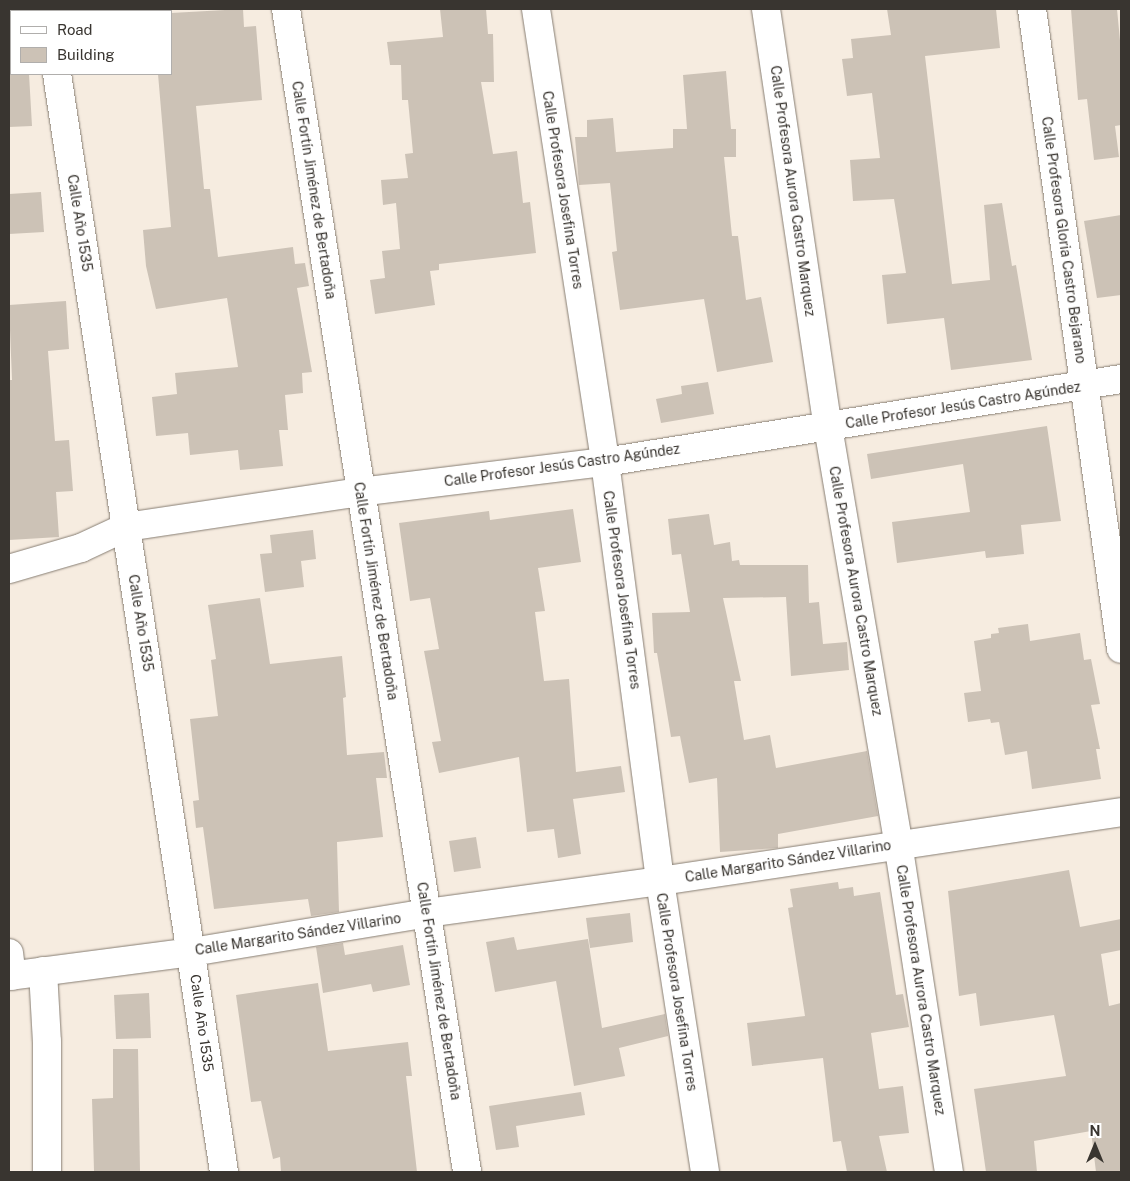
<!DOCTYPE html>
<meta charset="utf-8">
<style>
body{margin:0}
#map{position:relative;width:1130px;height:1181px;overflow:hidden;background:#f6ece0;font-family:"Public Sans",sans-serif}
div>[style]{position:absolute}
.building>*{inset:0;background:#ccc2b6}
.roads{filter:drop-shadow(0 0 1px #877e73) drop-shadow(0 0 1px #877e73)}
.street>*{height:28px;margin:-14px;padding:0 14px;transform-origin:14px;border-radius:14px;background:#fff}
span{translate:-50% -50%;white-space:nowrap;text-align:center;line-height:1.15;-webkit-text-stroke:5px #fff;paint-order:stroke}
.street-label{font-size:14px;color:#393530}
.frame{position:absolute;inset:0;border:10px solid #393530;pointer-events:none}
.legend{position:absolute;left:10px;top:10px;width:162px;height:65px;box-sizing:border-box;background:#fff;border:1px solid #b0aeac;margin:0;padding:6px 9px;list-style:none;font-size:15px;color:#393530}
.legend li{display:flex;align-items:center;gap:10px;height:25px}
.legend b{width:25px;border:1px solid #b0aeac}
.north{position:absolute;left:1070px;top:1121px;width:50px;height:50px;-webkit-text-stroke:4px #fff;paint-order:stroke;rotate:0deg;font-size:14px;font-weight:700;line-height:20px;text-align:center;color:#393530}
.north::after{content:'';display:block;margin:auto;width:18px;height:22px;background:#393530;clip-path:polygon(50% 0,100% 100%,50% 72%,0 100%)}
</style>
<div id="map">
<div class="building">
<div style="clip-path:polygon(243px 9px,244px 27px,256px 26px,262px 100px,196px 106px,204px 189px,210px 189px,218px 257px,293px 247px,295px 264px,305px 263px,309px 286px,297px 288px,312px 372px,302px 373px,303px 393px,285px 395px,288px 430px,279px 430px,283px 466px,240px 470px,238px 450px,190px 455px,188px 433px,156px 436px,152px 397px,177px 394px,175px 373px,238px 367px,227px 298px,156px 309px,146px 266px,143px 230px,171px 227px,158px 74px,171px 74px,171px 13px)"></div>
<div style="clip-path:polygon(440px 9px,486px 9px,488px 34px,493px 34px,494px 82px,481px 82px,493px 154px,517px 151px,523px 203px,530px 202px,536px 253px,439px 264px,439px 270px,430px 271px,435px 305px,375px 314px,370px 280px,385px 278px,382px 251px,400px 249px,396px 203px,383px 205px,381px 180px,408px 178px,405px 154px,413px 153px,408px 100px,402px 100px,401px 65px,390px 65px,387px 42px,443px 37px)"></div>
<div style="clip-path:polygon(887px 9px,996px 9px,1000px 48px,925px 56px,952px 284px,990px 280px,984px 205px,1002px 203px,1012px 266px,1016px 265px,1032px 360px,951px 370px,944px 318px,887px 324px,882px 275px,906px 273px,894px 199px,853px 201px,850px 160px,880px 158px,872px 93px,847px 96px,842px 59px,853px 58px,851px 39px,891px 35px)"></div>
<div style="clip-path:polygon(1071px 9px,1117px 9px,1121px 51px,1121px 125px,1115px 126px,1119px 157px,1094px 160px,1087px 99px,1078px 100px)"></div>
<div style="clip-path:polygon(9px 59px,11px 74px,29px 74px,32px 126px,9px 127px)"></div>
<div style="clip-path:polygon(726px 71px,731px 129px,736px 129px,736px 157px,724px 157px,732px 236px,738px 236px,746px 300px,761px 297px,773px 362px,717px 372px,704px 299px,620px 310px,612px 252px,617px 251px,610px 183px,579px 185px,575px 137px,587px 137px,587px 120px,613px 118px,616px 152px,673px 148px,673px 129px,687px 129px,683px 75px)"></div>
<div style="clip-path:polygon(41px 192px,44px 232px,9px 234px,9px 194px)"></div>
<div style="clip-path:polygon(1121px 215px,1121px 295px,1097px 298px,1084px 221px)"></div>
<div style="clip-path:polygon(66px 301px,69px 349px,48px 351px,55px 441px,69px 440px,73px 491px,56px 492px,59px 537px,9px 540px,9px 380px,12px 380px,9px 305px)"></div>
<div style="clip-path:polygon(708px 382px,714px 414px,661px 423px,656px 399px,682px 394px,681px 386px)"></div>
<div style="clip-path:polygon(1047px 426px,1061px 521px,1021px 525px,1024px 554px,986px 558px,985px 551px,897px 563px,892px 522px,970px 512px,963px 464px,871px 479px,867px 454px)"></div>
<div style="clip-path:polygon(573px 509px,581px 562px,538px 568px,545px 611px,535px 612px,544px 681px,569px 679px,576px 772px,621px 766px,625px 792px,573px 799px,581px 854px,558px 858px,554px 829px,527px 832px,519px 757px,439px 773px,432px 742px,441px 741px,424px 651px,439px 649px,430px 598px,410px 601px,399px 523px,489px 511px,490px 520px)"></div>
<div style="clip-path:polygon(709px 514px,714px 545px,730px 542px,732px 561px,739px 560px,740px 565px,808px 565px,809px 603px,819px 602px,823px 644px,847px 642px,849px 670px,791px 676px,786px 597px,723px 598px,741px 681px,734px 681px,744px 740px,770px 735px,776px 768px,867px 751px,878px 816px,778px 834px,778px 848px,720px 852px,717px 778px,689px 783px,680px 736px,671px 737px,657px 653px,654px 653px,652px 613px,690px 612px,681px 554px,672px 555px,668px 519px)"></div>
<div style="clip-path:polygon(313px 530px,316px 559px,301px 561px,304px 587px,265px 592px,260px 554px,272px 553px,270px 535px)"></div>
<div style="clip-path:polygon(260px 598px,270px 664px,342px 656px,346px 697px,343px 698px,347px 755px,384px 752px,387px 778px,376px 778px,383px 837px,337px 842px,339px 912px,311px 916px,308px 899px,214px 909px,203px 827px,196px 828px,193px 801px,199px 800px,190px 719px,218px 716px,211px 660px,216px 659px,208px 605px)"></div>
<div style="clip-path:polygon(1028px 624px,1030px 641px,1080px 633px,1084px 660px,1091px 659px,1100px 704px,1091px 705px,1100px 749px,1096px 749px,1101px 779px,1032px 789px,1027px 751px,1005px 755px,999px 722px,991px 723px,990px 719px,968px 722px,964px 693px,981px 691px,974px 641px,991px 638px,991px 634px,999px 633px,998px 628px)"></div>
<div style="clip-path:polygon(476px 837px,481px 868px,454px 872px,449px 841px)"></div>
<div style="clip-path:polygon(1069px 870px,1080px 927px,1121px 919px,1121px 950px,1101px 954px,1109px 1006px,1121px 1003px,1121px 1172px,1096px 1172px,1091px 1131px,1034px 1141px,1037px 1172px,986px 1172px,974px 1089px,1066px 1076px,1054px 1015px,980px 1026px,976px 993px,959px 996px,948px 891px)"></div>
<div style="clip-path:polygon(838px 882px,839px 889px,853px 887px,854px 896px,880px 892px,896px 995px,903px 994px,909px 1027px,871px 1033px,879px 1089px,903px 1086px,909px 1133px,879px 1136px,887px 1172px,847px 1172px,841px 1141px,833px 1142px,823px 1058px,752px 1066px,747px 1023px,805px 1016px,788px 908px,793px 907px,790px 889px)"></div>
<div style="clip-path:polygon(630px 913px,633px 942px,590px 948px,586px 918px)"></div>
<div style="clip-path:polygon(514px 937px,517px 950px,588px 939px,602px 1028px,665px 1014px,668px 1036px,619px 1048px,625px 1076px,574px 1086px,556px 981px,495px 992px,486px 942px)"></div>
<div style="clip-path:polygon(343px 943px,345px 955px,403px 945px,410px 985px,373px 992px,371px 984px,323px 993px,316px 947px)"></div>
<div style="clip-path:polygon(318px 983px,328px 1051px,408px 1042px,412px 1076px,406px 1076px,417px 1172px,281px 1172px,280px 1157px,273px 1159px,261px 1101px,251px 1102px,236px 995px)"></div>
<div style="clip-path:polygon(149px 993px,151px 1038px,116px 1039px,114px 995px)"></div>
<div style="clip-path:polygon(113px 1049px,138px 1049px,140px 1171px,94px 1171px,92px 1099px,113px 1098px)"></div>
<div style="clip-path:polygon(581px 1092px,585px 1115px,516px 1126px,519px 1147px,496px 1150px,489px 1106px)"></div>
</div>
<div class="roads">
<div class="street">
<div style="left:47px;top:9px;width:2px;rotate:63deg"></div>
<div style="left:286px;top:9px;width:1177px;rotate:81.15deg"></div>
<div style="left:536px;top:9px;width:458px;rotate:81.3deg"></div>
<div style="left:605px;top:462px;width:423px;rotate:82.5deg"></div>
<div style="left:660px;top:881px;width:294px;rotate:81.2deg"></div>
<div style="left:766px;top:9px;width:423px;rotate:81.6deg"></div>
<div style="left:828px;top:427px;width:422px;rotate:80.4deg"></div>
<div style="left:898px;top:843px;width:333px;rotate:81.2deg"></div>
<div style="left:1032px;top:9px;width:646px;rotate:82.08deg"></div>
<div style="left:57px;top:74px;width:1111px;rotate:81.35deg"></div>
<div style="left:9px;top:569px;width:75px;rotate:-16.3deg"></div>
<div style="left:81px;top:548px;width:50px;rotate:-25deg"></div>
<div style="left:126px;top:527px;width:237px;rotate:-8.5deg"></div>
<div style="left:360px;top:492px;width:247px;rotate:-7deg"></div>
<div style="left:605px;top:462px;width:523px;rotate:-9.14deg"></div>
<div style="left:9px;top:953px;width:23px;rotate:83deg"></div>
<div style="left:43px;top:971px;width:71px;rotate:86.8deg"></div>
<div style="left:47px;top:1042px;width:130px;rotate:90deg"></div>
<div style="left:9px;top:976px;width:185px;rotate:-7.5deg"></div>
<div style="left:192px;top:952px;width:238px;rotate:-9.4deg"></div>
<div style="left:427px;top:913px;width:235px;rotate:-7.8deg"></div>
<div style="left:660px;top:881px;width:466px;rotate:-8.5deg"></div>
</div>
</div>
<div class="street-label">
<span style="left:314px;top:190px;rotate:81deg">Calle Fortín Jiménez de Bertadoña</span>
<span style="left:563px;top:190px;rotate:81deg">Calle Profesora Josefina Torres</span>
<span style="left:793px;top:191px;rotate:82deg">Calle Profesora Aurora Castro Marquez</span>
<span style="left:80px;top:223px;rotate:81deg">Calle Año 1535</span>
<span style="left:1064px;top:240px;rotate:82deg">Calle Profesora Gloria Castro Bejarano</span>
<span style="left:963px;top:405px;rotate:-9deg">Calle Profesor Jesús Castro Agúndez</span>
<span style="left:562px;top:465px;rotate:-8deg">Calle Profesor Jesús Castro Agúndez</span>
<span style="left:622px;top:590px;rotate:82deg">Calle Profesora Josefina Torres</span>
<span style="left:376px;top:591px;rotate:81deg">Calle Fortín Jiménez de Bertadoña</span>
<span style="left:856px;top:591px;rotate:80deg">Calle Profesora Aurora Castro Marquez</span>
<span style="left:141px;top:623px;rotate:81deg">Calle Año 1535</span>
<span style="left:788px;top:861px;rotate:-9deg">Calle Margarito Sández Villarino</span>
<span style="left:298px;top:934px;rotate:-9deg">Calle Margarito Sández Villarino</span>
<span style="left:921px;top:990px;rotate:81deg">Calle Profesora Aurora Castro Marquez</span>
<span style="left:439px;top:991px;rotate:81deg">Calle Fortín Jiménez de Bertadoña</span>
<span style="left:677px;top:992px;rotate:81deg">Calle Profesora Josefina Torres</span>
<span style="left:202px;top:1023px;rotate:82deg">Calle Año 1535</span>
</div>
<div class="frame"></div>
<ul class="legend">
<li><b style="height:6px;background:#fff"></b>Road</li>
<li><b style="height:14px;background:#ccc2b6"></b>Building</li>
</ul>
<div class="north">N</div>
</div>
